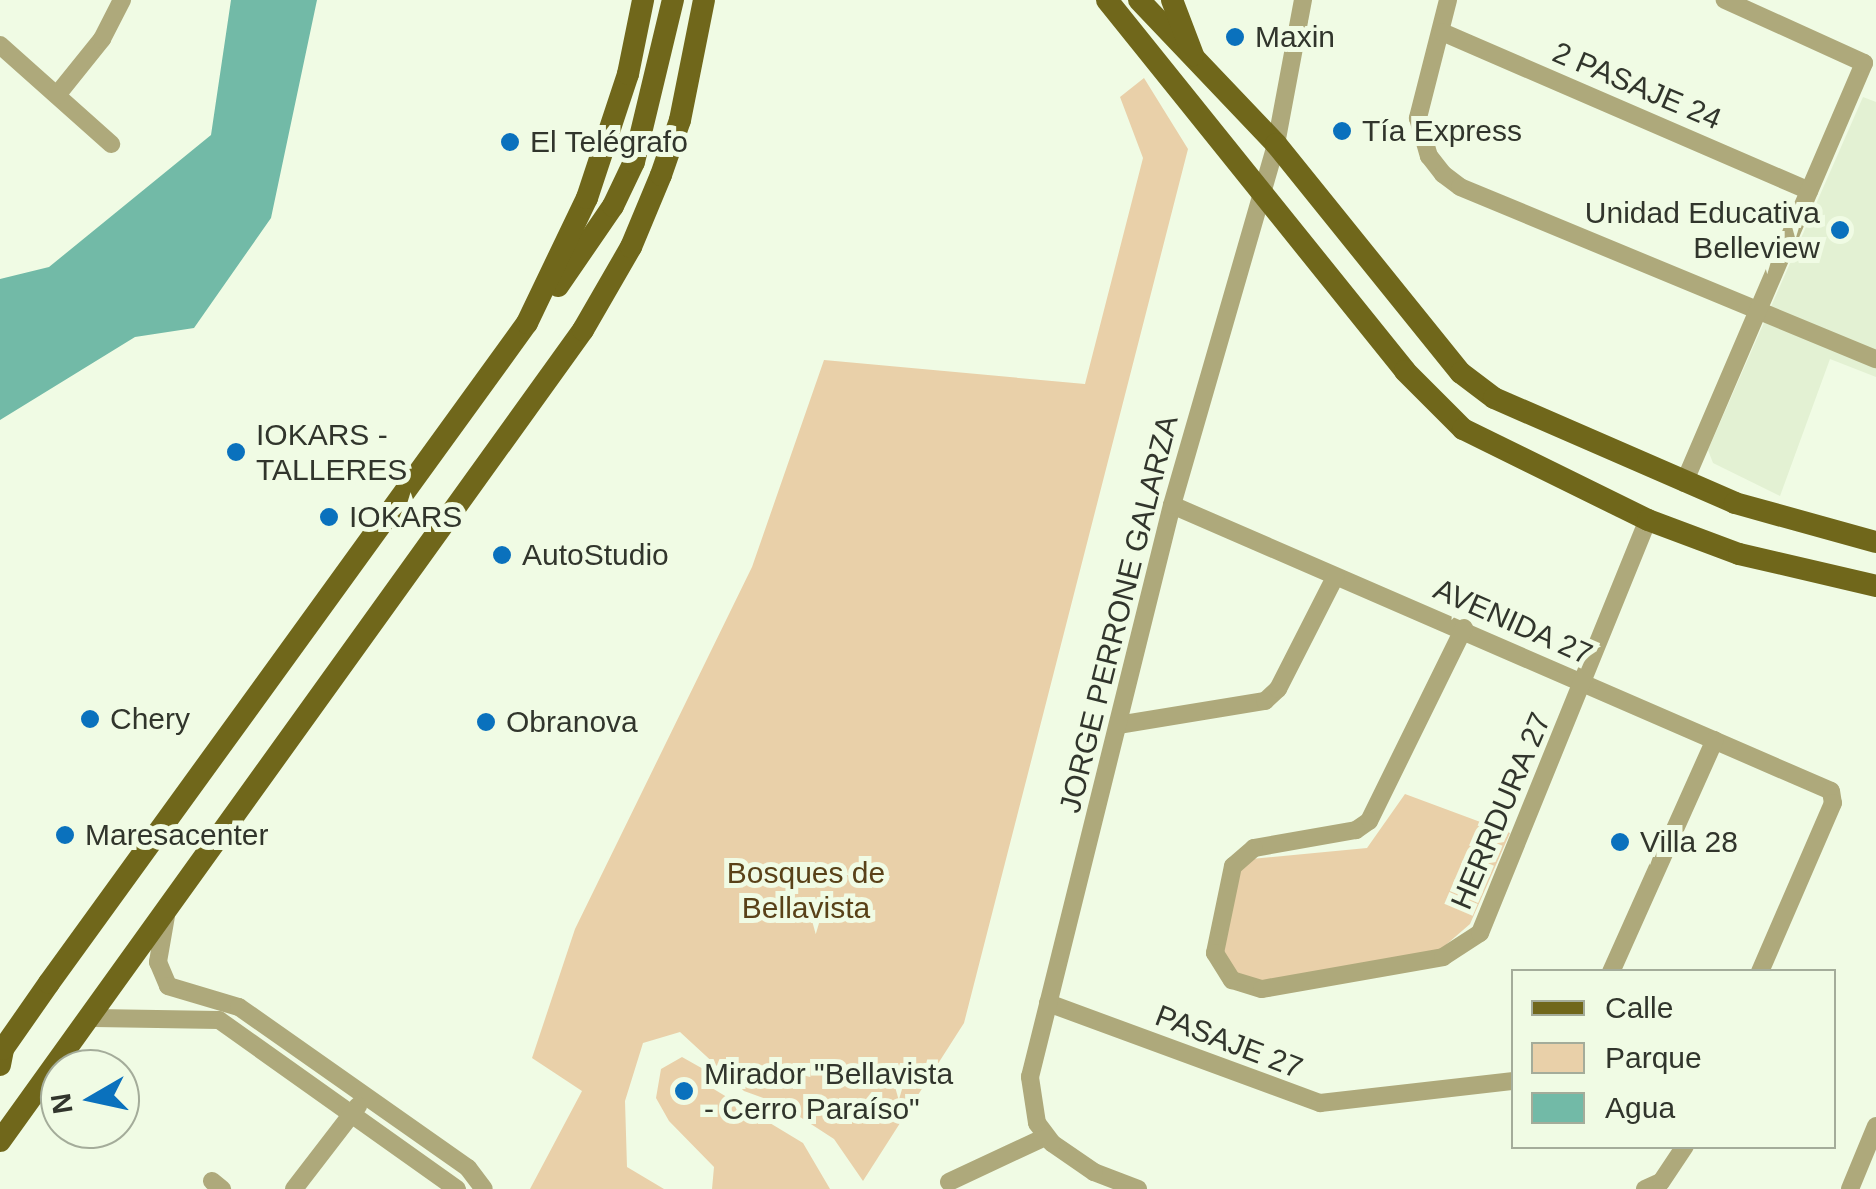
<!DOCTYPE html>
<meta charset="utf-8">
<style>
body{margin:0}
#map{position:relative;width:1876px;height:1189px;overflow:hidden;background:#f0fbe4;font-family:Helvetica,sans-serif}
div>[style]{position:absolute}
.built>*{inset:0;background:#e3f1d3}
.green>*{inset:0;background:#e9d0a9}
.water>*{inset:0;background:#72baa7}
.minor>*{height:18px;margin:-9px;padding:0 9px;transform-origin:9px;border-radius:9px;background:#aea97b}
.major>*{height:22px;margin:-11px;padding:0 11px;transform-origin:11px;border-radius:11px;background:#70671b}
.dots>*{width:28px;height:28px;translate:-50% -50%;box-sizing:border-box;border:5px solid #f0fbe4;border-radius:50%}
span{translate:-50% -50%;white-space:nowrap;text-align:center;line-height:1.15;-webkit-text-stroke:10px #f0fbe4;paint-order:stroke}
.poi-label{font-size:30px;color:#31352c}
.left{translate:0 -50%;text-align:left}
.right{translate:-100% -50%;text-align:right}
.street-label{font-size:30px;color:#31352c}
.park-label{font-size:30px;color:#594118}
.legend{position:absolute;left:1511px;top:969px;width:325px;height:180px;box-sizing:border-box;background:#f0fbe4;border:2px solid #a4ac9a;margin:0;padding:12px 18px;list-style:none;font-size:30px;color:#31352c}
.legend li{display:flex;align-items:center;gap:20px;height:50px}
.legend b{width:50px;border:2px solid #a4ac9a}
.north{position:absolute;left:40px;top:1049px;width:100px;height:100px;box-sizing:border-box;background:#f0fbe4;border:2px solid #a4ac9a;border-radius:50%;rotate:261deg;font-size:28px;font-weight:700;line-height:40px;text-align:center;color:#31352c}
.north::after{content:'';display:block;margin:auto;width:35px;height:45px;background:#0a71bd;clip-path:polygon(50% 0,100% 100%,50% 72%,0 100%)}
</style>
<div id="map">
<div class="built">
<div style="clip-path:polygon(1863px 97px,1876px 102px,1876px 377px,1830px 359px,1780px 496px,1713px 463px,1708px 450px)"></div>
</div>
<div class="green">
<div style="clip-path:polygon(1144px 78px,1188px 149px,964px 1023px,863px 1181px,834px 1139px,780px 1104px,744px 1091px,680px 1032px,643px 1043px,625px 1101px,627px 1167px,664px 1189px,530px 1189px,582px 1091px,532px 1058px,575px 929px,752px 567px,824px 360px,1085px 384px,1143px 158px,1120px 97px)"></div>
<div style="clip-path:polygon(1405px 794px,1510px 833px,1470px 924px,1440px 950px,1266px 985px,1236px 974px,1222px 952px,1239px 871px,1251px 859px,1367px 848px)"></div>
<div style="clip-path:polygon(682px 1057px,705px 1070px,712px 1088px,803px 1143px,830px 1189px,712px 1189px,714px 1167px,669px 1121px,656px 1098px,661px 1069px)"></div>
</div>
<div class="water">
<div style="clip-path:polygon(231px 0,317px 0,271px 218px,194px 328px,135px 337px,0 420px,0 279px,49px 267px,211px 135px)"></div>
</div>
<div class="minor">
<div style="left:1448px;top:0;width:122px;rotate:104.3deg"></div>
<div style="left:1418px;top:118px;width:40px;rotate:74deg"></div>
<div style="left:1429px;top:156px;width:23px;rotate:52deg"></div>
<div style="left:1443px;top:174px;width:21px;rotate:37deg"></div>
<div style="left:1460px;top:187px;width:450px;rotate:22.5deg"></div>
<div style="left:1442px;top:32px;width:400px;rotate:23.4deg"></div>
<div style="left:0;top:45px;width:149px;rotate:41.7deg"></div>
<div style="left:57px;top:95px;width:72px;rotate:-51.2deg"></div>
<div style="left:102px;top:39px;width:44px;rotate:-62.9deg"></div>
<div style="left:1684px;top:483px;width:457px;rotate:-66.8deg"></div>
<div style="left:1864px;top:63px;width:153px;rotate:-155.6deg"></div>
<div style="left:1172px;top:505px;width:718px;rotate:23.46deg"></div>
<div style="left:1831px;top:791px;width:12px;rotate:81deg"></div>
<div style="left:1833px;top:803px;width:184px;rotate:113.4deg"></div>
<div style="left:1464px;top:628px;width:215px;rotate:116.2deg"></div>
<div style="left:1369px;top:821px;width:16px;rotate:145deg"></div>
<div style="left:1356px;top:830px;width:104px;rotate:170deg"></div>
<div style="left:1254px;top:848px;width:28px;rotate:139deg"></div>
<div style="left:1233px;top:866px;width:89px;rotate:101.7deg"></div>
<div style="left:1215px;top:953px;width:32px;rotate:58deg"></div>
<div style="left:1232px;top:980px;width:31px;rotate:17deg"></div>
<div style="left:1262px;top:989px;width:184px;rotate:-10deg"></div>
<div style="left:1443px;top:957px;width:44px;rotate:-33deg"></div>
<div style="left:1480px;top:933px;width:446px;rotate:-67.9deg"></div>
<div style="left:1118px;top:725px;width:149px;rotate:-9.3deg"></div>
<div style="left:1265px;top:701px;width:18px;rotate:-43deg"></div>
<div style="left:1278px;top:689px;width:126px;rotate:-63deg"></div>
<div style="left:166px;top:916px;width:47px;rotate:99.9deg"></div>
<div style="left:158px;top:962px;width:26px;rotate:67deg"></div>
<div style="left:168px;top:986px;width:74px;rotate:16.5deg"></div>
<div style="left:239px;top:1007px;width:280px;rotate:35.1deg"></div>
<div style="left:468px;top:1168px;width:26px;rotate:53deg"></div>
<div style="left:1611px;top:972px;width:254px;rotate:-65.9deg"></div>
<div style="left:1048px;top:1003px;width:290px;rotate:20.2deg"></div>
<div style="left:1320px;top:1103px;width:195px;rotate:-6.5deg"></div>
<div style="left:95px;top:1018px;width:124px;rotate:0.9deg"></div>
<div style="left:219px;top:1020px;width:292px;rotate:35.4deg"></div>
<div style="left:212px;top:1181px;width:13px;rotate:39deg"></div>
<div style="left:949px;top:1182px;width:106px;rotate:-25.1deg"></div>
<div style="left:294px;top:1189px;width:105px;rotate:-52.4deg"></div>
<div style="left:1138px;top:1189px;width:47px;rotate:-158.9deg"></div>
<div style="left:1094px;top:1172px;width:51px;rotate:-145.4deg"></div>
<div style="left:1052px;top:1143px;width:25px;rotate:-127deg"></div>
<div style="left:1037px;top:1123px;width:47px;rotate:-98.7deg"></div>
<div style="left:1030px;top:1077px;width:589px;rotate:-76.06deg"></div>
<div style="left:1172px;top:505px;width:376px;rotate:-73.9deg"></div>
<div style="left:1276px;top:144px;width:147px;rotate:-79.4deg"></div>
<div style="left:1645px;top:1189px;width:17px;rotate:-24deg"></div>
<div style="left:1661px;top:1182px;width:43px;rotate:-56.3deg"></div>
<div style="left:1850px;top:1189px;width:68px;rotate:-67.6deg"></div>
</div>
<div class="major">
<div style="left:1107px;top:0;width:476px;rotate:51.2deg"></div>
<div style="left:1405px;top:371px;width:82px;rotate:45deg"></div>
<div style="left:1463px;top:429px;width:206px;rotate:26.2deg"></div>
<div style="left:1648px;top:520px;width:97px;rotate:20.5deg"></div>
<div style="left:1739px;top:554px;width:141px;rotate:13.1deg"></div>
<div style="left:1139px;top:0;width:199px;rotate:46.4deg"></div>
<div style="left:1276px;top:144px;width:294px;rotate:51.1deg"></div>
<div style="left:1461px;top:373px;width:41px;rotate:37.1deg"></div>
<div style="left:1494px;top:398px;width:263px;rotate:23.5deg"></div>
<div style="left:1735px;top:503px;width:146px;rotate:15.5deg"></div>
<div style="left:1172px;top:0;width:59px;rotate:69.1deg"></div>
<div style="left:558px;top:286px;width:97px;rotate:-55.5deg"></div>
<div style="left:613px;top:206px;width:49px;rotate:-64.5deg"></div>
<div style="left:634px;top:162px;width:167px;rotate:-76.5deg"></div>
<div style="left:0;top:1065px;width:16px;rotate:-79deg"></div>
<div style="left:3px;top:1049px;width:80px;rotate:-55.1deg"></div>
<div style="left:49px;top:983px;width:815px;rotate:-54.09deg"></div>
<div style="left:527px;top:323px;width:139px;rotate:-64.4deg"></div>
<div style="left:587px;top:198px;width:131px;rotate:-71.7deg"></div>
<div style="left:628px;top:74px;width:76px;rotate:-78.5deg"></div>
<div style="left:0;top:1141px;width:999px;rotate:-54.29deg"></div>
<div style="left:583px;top:330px;width:96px;rotate:-60deg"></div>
<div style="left:631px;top:247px;width:78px;rotate:-67.4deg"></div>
<div style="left:661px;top:175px;width:58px;rotate:-70.9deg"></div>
<div style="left:680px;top:120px;width:122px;rotate:-78.7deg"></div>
</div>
<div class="dots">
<div style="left:1235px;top:37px;background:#0a71bd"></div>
<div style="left:1342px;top:131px;background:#0a71bd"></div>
<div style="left:510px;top:142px;background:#0a71bd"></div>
<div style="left:1840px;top:230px;background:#0a71bd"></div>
<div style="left:236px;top:452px;background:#0a71bd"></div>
<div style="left:329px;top:517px;background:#0a71bd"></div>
<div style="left:502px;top:555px;background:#0a71bd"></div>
<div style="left:90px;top:719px;background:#0a71bd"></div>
<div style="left:486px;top:722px;background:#0a71bd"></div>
<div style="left:65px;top:835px;background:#0a71bd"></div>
<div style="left:1620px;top:842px;background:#0a71bd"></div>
<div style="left:684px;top:1091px;background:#0a71bd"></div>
</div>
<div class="poi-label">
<span class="left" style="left:1255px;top:37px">Maxin</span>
<span class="left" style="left:1362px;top:131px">Tía Express</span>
<span class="left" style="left:530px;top:142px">El Telégrafo</span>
<span class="right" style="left:1820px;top:230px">Unidad Educativa<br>Belleview</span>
<span class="left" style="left:256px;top:452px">IOKARS -<br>TALLERES</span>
<span class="left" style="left:349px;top:517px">IOKARS</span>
<span class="left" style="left:522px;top:555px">AutoStudio</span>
<span class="left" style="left:110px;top:719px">Chery</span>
<span class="left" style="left:506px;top:722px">Obranova</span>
<span class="left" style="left:85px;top:835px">Maresacenter</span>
<span class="left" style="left:1640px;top:842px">Villa 28</span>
<span class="left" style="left:704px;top:1091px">Mirador "Bellavista<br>- Cerro Paraíso"</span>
</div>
<div class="street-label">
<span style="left:1637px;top:86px;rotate:23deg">2 PASAJE 24</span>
<span style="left:1119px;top:614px;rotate:-76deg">JORGE PERRONE GALARZA</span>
<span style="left:1513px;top:622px;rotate:24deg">AVENIDA 27</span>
<span style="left:1501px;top:811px;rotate:-67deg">HERRDURA 27</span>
<span style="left:1229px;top:1042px;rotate:21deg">PASAJE 27</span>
</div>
<div class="park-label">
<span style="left:806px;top:890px">Bosques de<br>Bellavista</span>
</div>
<ul class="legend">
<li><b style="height:12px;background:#70671b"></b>Calle</li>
<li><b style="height:28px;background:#e9d0a9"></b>Parque</li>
<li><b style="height:28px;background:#72baa7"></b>Agua</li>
</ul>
<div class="north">N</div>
</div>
